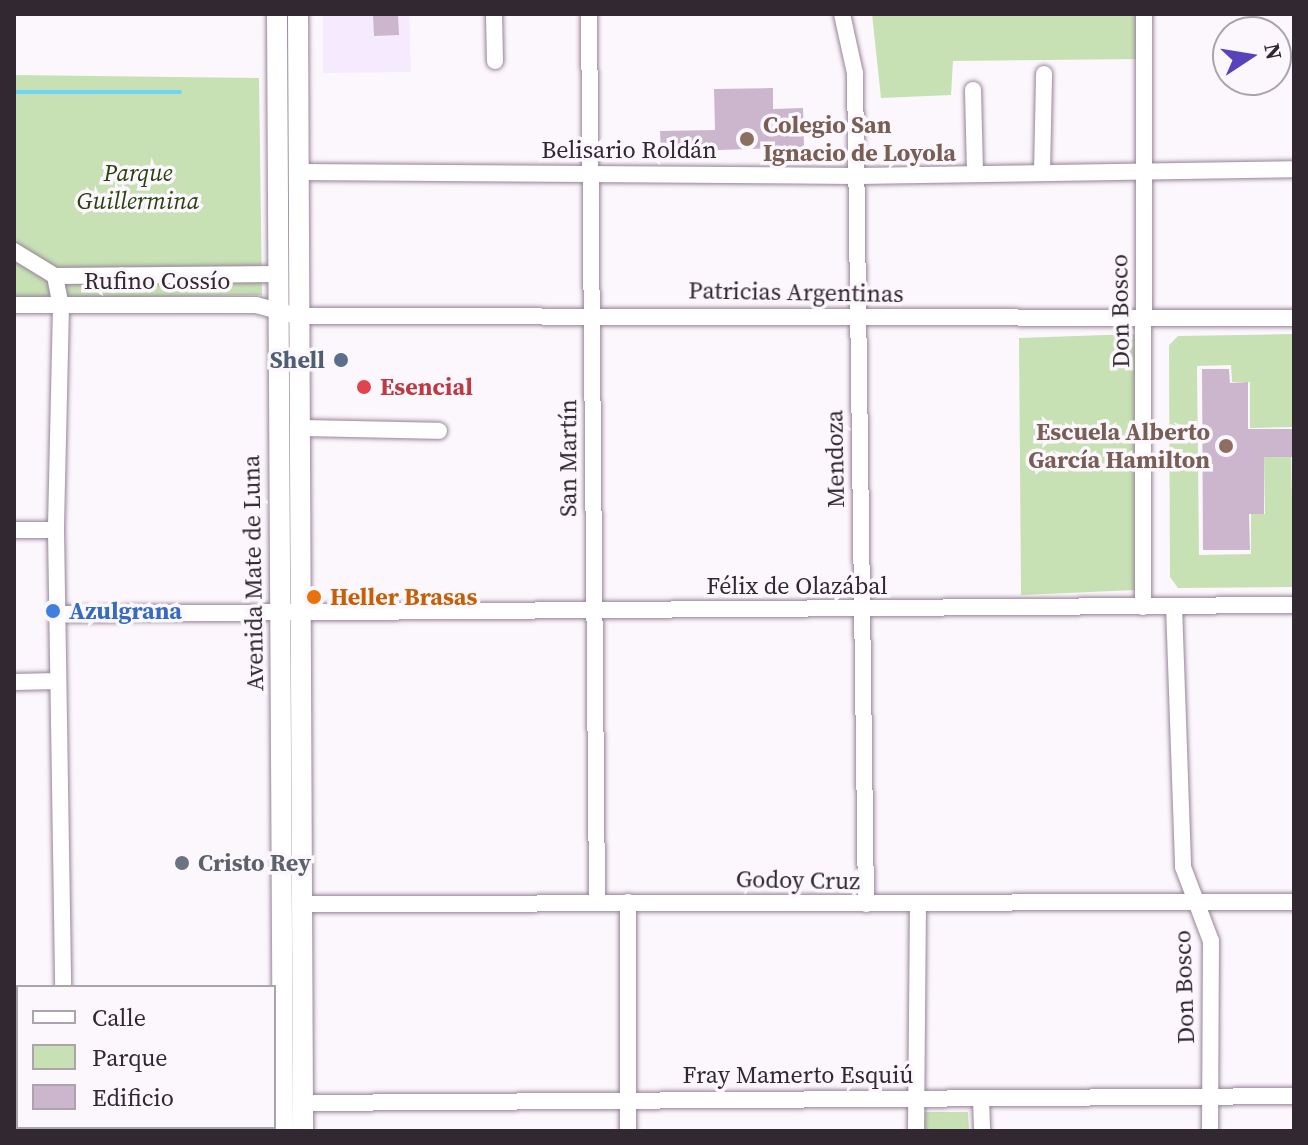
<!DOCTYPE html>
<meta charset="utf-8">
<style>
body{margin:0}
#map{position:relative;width:1308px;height:1145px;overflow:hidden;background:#fcf7fc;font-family:"Source Serif 4",serif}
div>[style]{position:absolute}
.commercial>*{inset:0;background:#f6eafe}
.green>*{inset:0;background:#c7e1b5}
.stream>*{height:4px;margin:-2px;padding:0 2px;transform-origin:2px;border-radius:2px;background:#6ed6f4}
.building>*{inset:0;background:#cbb6cd}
.roads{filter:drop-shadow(0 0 2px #978399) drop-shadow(0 0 2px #978399)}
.minor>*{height:16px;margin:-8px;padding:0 8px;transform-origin:8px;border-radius:8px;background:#fff}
.major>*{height:20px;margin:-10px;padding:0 10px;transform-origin:10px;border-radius:10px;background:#fff}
.dots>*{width:22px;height:22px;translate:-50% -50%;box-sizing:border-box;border:4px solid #fcf7fc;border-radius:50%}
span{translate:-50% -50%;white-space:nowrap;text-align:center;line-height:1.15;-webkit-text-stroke:7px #fcf7fc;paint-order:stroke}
.education-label{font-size:24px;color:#785e54;font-weight:700}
.left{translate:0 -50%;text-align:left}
.right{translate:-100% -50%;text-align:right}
.street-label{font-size:24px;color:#312831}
.park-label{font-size:24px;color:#294210;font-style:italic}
.service-label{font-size:24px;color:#4e5e75;font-weight:700}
.health-label{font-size:24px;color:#be3a42;font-weight:700}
.food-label{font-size:24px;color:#c56008;font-weight:700}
.shop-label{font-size:24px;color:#366cbe;font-weight:700}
.worship-label{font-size:24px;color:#5b616d;font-weight:700}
.frame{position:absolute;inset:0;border:16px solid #312831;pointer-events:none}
.legend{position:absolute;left:16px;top:985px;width:260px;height:144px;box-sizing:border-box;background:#fcf7fc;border:2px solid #aba4ab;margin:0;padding:10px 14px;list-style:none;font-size:24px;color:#312831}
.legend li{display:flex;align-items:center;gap:16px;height:40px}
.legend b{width:40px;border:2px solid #aba4ab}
.north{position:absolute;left:1212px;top:16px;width:80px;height:80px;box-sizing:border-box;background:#fcf7fc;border:2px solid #aba4ab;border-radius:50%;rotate:78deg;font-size:22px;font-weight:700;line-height:32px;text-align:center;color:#312831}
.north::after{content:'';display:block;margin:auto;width:28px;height:36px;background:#5843bb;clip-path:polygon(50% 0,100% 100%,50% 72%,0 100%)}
</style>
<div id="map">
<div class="commercial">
<div style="clip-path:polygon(323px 14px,409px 14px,411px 72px,323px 73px)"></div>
</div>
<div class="green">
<div style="clip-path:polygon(872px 14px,1142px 14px,1143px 59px,953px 61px,951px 95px,881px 98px)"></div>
<div style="clip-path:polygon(14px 75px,259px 78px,262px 295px,14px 299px)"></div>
<div style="clip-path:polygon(1134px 334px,1141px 348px,1135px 590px,1021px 595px,1019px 338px)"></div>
<div style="clip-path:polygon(1294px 334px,1294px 427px,1250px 428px,1250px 382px,1232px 382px,1231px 365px,1197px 366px,1199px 555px,1251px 554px,1251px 514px,1265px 514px,1264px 457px,1291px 457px,1294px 587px,1178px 588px,1170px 577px,1169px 345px,1178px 336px)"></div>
<div style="clip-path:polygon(925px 1112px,968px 1112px,969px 1131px,925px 1131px)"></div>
</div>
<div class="stream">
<div style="left:14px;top:92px;width:166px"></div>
</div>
<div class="building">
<div style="clip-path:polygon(373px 14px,398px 14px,399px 35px,374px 36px)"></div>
<div style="clip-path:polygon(773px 88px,773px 109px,803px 108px,804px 147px,661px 152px,660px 131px,715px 130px,714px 89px)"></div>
<div style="clip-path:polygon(1202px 369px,1229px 369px,1230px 383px,1248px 382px,1248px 429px,1294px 429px,1294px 457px,1264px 457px,1264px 514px,1249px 514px,1250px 550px,1203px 550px)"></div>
</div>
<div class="roads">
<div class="minor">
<div style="left:494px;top:14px;width:47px;rotate:88.8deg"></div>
<div style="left:589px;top:14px;width:889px;rotate:89.48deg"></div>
<div style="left:842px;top:14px;width:60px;rotate:77.6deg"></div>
<div style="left:855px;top:73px;width:831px;rotate:89.24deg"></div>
<div style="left:973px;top:90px;width:84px;rotate:88.6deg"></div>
<div style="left:299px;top:172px;width:558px;rotate:0.41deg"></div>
<div style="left:857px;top:176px;width:437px;rotate:-0.9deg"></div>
<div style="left:1042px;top:173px;width:99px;rotate:-88.8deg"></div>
<div style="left:14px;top:251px;width:48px;rotate:31.4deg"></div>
<div style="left:55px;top:276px;width:31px;rotate:79deg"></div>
<div style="left:61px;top:306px;width:224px;rotate:91.3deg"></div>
<div style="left:56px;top:530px;width:457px;rotate:89.1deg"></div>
<div style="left:55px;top:276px;width:223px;rotate:-0.5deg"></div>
<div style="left:14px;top:305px;width:242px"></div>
<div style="left:256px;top:305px;width:43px;rotate:14.7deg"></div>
<div style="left:298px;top:316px;width:996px;rotate:0.12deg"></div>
<div style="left:299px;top:428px;width:140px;rotate:1.2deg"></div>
<div style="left:14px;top:530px;width:42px"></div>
<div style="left:1174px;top:606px;width:261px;rotate:88deg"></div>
<div style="left:1183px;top:867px;width:79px;rotate:69.3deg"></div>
<div style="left:1211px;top:941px;width:190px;rotate:90.3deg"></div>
<div style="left:1143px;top:607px;width:593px;rotate:-89.9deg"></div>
<div style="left:58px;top:614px;width:1236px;rotate:-0.42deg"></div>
<div style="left:14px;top:682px;width:44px;rotate:-1.3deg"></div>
<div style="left:301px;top:904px;width:993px;rotate:-0.12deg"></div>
<div style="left:14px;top:1047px;width:4px"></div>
<div style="left:981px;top:1099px;width:32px;rotate:88deg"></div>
<div style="left:303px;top:1103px;width:991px;rotate:-0.4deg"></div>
<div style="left:628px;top:1131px;width:229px;rotate:-90deg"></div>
<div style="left:916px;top:1131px;width:225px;rotate:-89.5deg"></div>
</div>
<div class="major">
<div style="left:277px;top:14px;width:1117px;rotate:89.69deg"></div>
<div style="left:298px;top:14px;width:1117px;rotate:89.74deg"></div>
</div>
</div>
<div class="dots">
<div style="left:747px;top:139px;background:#8d6e63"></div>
<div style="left:341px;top:360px;background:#5c6f8a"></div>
<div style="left:364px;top:387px;background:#e0444e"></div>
<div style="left:1226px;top:446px;background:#8d6e63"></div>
<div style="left:314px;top:597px;background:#e8710a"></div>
<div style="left:53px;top:611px;background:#3f7fe0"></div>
<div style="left:182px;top:863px;background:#6b7280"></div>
</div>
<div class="education-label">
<span class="left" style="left:763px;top:139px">Colegio San<br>Ignacio de Loyola</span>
<span class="right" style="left:1210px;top:446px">Escuela Alberto<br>García Hamilton</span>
</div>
<div class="street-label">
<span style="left:629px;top:150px">Belisario Roldán</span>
<span style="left:157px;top:281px">Rufino Cossío</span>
<span style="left:796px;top:292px;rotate:1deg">Patricias Argentinas</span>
<span style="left:1120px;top:311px;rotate:-91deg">Don Bosco</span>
<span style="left:568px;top:458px;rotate:-90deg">San Martín</span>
<span style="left:835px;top:459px;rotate:-91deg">Mendoza</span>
<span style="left:253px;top:573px;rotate:-91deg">Avenida Mate de Luna</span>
<span style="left:797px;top:586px">Félix de Olazábal</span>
<span style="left:798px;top:880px;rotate:1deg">Godoy Cruz</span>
<span style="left:1184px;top:987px;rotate:-92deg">Don Bosco</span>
<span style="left:798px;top:1075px">Fray Mamerto Esquiú</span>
</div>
<div class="park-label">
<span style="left:138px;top:187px">Parque<br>Guillermina</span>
</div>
<div class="service-label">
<span class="right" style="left:325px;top:360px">Shell</span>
</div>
<div class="health-label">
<span class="left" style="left:380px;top:387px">Esencial</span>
</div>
<div class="food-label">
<span class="left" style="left:330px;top:597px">Heller Brasas</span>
</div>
<div class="shop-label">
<span class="left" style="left:69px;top:611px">Azulgrana</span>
</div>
<div class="worship-label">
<span class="left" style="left:198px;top:863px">Cristo Rey</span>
</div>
<div class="frame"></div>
<ul class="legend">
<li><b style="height:10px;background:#fff"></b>Calle</li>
<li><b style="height:22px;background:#c7e1b5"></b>Parque</li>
<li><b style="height:22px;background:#cbb6cd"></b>Edificio</li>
</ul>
<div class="north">N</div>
</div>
